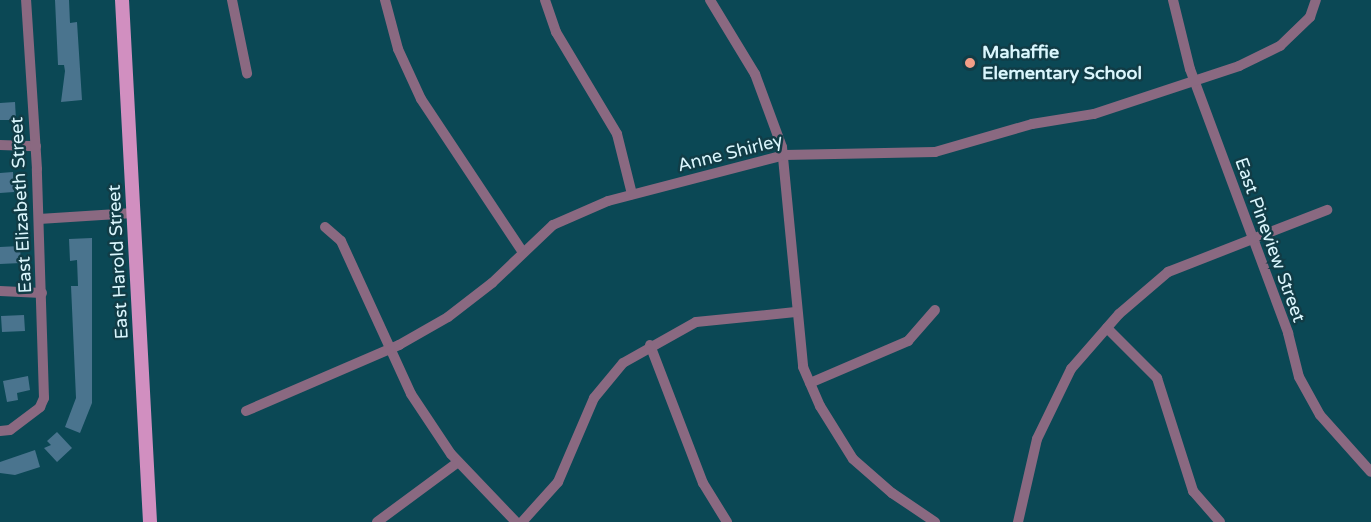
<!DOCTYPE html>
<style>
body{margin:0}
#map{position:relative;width:1371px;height:522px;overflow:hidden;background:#0b4855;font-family:"Varela Round",sans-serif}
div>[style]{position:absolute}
.building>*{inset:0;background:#4a748e}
.minor>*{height:10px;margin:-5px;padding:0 5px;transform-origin:5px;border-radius:5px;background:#8a6981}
.major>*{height:14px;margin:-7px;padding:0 7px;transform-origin:7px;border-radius:7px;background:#d18fc0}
.dots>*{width:16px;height:16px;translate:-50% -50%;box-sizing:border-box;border:3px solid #113c46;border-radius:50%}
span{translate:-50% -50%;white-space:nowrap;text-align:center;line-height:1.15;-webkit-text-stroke:5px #113c46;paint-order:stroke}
.poi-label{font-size:18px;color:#daf6fd;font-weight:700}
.left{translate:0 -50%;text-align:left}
.street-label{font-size:18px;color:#daf6fd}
</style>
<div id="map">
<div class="building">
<div style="clip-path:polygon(55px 0,69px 0,70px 23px,77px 22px,82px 100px,61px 102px,65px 71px,64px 65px,58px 65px)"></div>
<div style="clip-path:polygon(15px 102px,16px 120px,0 120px,0 103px)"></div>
<div style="clip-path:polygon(13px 172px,14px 192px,0 193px,0 173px)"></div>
<div style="clip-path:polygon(92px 238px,92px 403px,80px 433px,65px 427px,76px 398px,71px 286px,78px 286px,77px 260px,70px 261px,69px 239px)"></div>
<div style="clip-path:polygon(20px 246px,21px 263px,0 264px,0 247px)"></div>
<div style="clip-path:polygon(24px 315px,25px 331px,2px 332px,1px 316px)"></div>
<div style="clip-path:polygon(28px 376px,30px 390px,17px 393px,18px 400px,7px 402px,3px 381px)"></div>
<div style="clip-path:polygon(57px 432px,72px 448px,57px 462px,44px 448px,51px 445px,47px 441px)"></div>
<div style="clip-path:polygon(35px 450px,40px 467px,15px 475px,0 473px,0 462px)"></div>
</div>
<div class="minor">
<div style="left:232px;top:0;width:75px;rotate:78.4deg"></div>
<div style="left:385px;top:0;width:51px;rotate:75.1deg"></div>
<div style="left:398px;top:49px;width:55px;rotate:65.3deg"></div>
<div style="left:421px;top:99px;width:182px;rotate:56.4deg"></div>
<div style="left:545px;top:0;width:34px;rotate:71deg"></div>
<div style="left:556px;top:32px;width:119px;rotate:59.1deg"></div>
<div style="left:617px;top:134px;width:62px;rotate:76deg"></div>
<div style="left:710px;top:0;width:87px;rotate:58.7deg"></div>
<div style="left:755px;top:74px;width:78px;rotate:69.7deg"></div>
<div style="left:782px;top:147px;width:221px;rotate:84.5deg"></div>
<div style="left:803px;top:367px;width:43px;rotate:66.4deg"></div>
<div style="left:820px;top:406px;width:62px;rotate:58.1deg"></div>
<div style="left:853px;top:459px;width:52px;rotate:41.1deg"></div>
<div style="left:892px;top:493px;width:52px;rotate:34deg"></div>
<div style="left:1173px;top:0;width:71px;rotate:76.2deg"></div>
<div style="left:1190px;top:69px;width:282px;rotate:69.6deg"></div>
<div style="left:1288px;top:333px;width:45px;rotate:76deg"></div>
<div style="left:1299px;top:377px;width:43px;rotate:61.1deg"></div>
<div style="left:1320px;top:415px;width:76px;rotate:48.2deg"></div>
<div style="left:0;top:145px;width:36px;rotate:2deg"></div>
<div style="left:39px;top:219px;width:94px;rotate:-3.7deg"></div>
<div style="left:325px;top:227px;width:21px;rotate:41deg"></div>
<div style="left:341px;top:241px;width:168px;rotate:65.4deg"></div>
<div style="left:411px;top:394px;width:72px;rotate:56.3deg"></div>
<div style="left:451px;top:454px;width:94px;rotate:46.3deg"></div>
<div style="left:0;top:291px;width:42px;rotate:2.7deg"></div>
<div style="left:1107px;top:328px;width:71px;rotate:45deg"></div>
<div style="left:1157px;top:378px;width:119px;rotate:72.3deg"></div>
<div style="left:1193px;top:491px;width:41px;rotate:48.9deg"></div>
<div style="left:650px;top:345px;width:148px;rotate:69deg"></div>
<div style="left:703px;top:483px;width:46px;rotate:58.4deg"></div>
<div style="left:810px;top:383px;width:107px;rotate:-23.2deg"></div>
<div style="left:908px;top:341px;width:41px;rotate:-48.9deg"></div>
<div style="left:246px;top:411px;width:167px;rotate:-23.3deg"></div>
<div style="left:399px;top:345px;width:56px;rotate:-29.7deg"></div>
<div style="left:448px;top:317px;width:56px;rotate:-37.7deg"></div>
<div style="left:492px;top:283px;width:84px;rotate:-43.6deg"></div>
<div style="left:553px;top:225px;width:60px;rotate:-23.6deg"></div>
<div style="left:608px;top:201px;width:182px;rotate:-14.6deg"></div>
<div style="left:784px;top:155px;width:151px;rotate:-1.1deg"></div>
<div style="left:935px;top:152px;width:101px;rotate:-16.1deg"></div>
<div style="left:1032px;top:124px;width:63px;rotate:-9.2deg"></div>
<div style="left:1094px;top:114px;width:153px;rotate:-18.3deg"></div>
<div style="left:1239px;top:66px;width:46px;rotate:-26deg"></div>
<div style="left:1280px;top:46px;width:42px;rotate:-44deg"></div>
<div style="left:1310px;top:17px;width:18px;rotate:-71deg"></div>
<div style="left:0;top:431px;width:10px;rotate:-6deg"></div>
<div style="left:10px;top:430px;width:38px;rotate:-37deg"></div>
<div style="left:40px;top:407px;width:10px;rotate:-66deg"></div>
<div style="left:44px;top:398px;width:229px;rotate:-91.8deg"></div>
<div style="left:37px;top:169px;width:169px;rotate:-93.7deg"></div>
<div style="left:377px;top:522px;width:101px;rotate:-36.5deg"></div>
<div style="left:522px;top:522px;width:54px;rotate:-48deg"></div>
<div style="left:558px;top:482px;width:91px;rotate:-66.8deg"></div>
<div style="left:594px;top:398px;width:45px;rotate:-50.4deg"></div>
<div style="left:623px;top:363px;width:84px;rotate:-29.3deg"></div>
<div style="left:696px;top:322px;width:100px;rotate:-5.7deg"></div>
<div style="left:1018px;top:522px;width:85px;rotate:-77.1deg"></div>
<div style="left:1037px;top:439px;width:78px;rotate:-64.1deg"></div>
<div style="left:1071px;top:369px;width:73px;rotate:-48.9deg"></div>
<div style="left:1119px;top:314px;width:65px;rotate:-40.6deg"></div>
<div style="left:1168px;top:272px;width:171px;rotate:-21.3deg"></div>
</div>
<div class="major">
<div style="left:122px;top:0;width:523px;rotate:86.93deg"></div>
</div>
<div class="dots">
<div style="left:970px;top:63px;background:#f49e87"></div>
</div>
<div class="poi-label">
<span class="left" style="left:982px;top:63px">Mahaffie<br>Elementary School</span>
</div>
<div class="street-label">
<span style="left:730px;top:153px;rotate:-14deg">Anne Shirley</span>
<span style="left:21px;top:205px;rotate:-93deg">East Elizabeth Street</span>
<span style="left:1270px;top:240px;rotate:70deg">East Pineview Street</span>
<span style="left:118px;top:262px;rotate:-93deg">East Harold Street</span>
</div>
</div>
